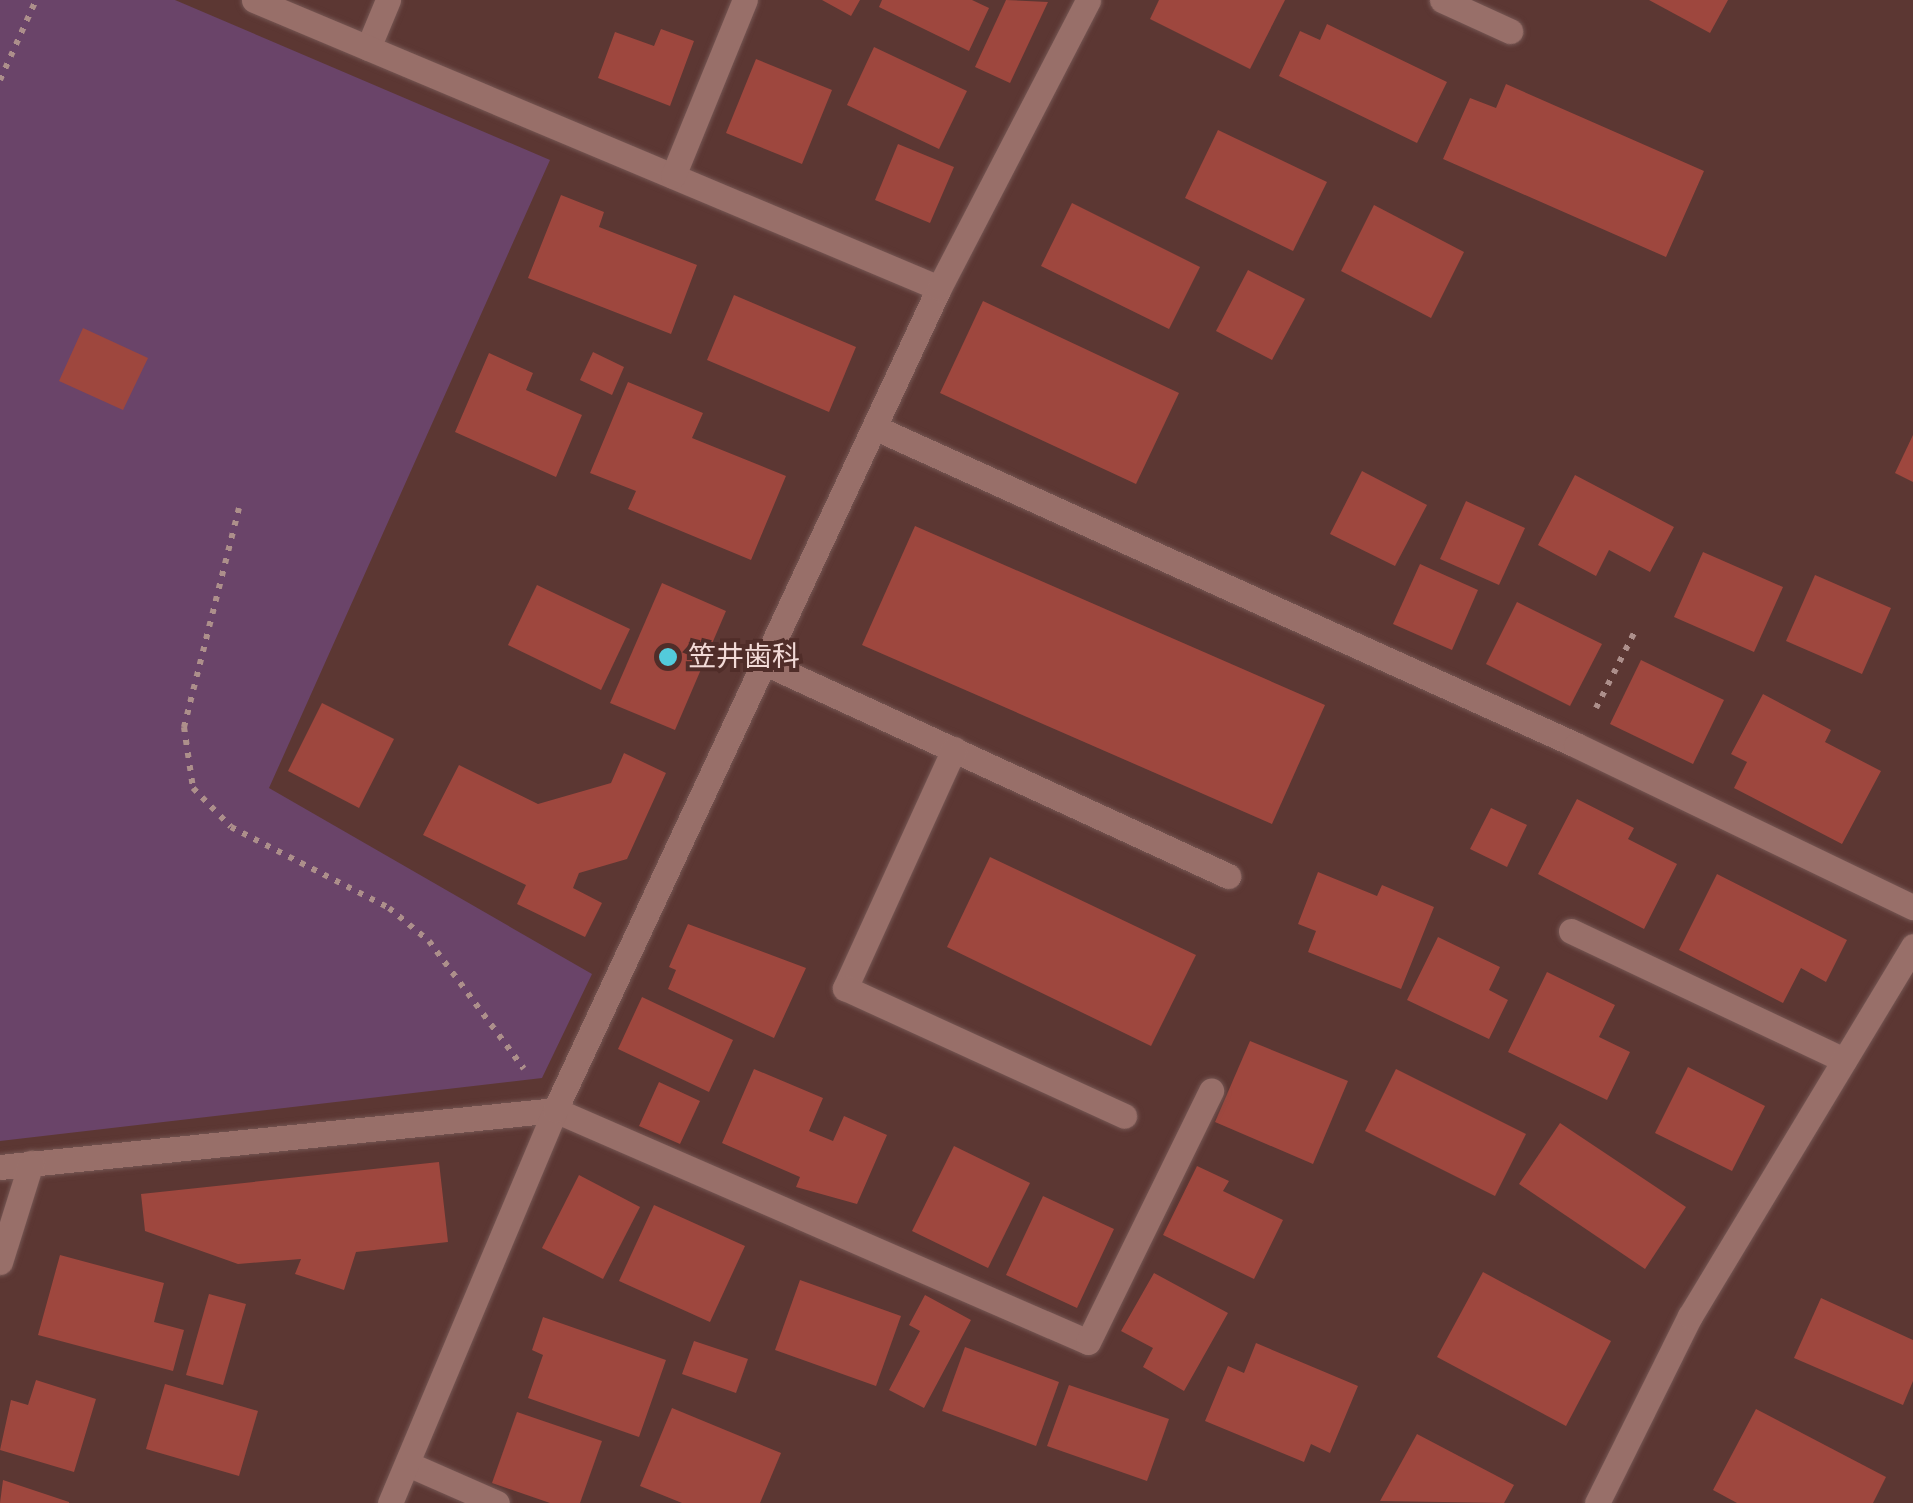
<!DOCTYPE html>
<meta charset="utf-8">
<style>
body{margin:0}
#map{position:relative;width:1913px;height:1503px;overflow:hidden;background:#5c3733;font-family:"DM Sans","Noto Sans JP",sans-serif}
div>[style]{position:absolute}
.green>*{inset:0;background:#6a4469}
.building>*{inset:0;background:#9e473e}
.path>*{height:6px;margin-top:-3px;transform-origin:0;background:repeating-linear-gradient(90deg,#ad8f8b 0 5px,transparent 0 13px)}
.roads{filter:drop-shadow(0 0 2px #755653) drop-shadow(0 0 2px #755653)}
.service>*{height:25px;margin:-12.5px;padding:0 12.5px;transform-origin:12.5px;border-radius:12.5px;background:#986f69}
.minor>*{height:25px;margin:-12.5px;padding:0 12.5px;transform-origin:12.5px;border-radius:12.5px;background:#986f69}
.dots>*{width:28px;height:28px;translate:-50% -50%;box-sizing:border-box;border:5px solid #502d29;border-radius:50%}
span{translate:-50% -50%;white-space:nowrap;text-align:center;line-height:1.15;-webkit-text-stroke:8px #502d29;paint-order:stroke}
.poi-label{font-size:28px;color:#f2dad7}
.left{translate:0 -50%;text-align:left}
</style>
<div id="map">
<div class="green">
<div style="clip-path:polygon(0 0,175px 0,550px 160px,269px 788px,592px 974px,542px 1078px,0 1141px)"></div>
</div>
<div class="building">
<div style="clip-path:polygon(822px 0,860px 0,851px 16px)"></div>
<div style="clip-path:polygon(882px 0,972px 0,989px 8px,969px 51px,879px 7px)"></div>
<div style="clip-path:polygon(1006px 0,1048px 2px,1010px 83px,975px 67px)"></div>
<div style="clip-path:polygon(1159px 0,1285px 0,1250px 69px,1150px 19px)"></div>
<div style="clip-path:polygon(1649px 0,1728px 0,1710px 33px)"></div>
<div style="clip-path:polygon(1327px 24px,1447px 82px,1417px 143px,1279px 76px,1300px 31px,1320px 40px)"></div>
<div style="clip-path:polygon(661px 29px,694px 41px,670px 106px,598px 78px,615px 32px,654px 46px)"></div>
<div style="clip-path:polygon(874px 47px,967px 91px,939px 149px,847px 105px)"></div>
<div style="clip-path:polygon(756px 59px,832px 90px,802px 164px,726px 133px)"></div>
<div style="clip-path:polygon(1506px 84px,1704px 171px,1666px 257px,1443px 159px,1470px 98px,1496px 108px)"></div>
<div style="clip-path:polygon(1218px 130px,1327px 182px,1293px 251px,1185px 198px)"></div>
<div style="clip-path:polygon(898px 144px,954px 167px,930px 223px,875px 200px)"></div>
<div style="clip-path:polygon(561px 195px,604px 212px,599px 227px,697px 265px,671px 334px,528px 278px)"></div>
<div style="clip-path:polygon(1072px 203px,1200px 267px,1169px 329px,1041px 266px)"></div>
<div style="clip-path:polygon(1374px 205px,1464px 252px,1431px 318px,1341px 271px)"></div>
<div style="clip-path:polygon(1248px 270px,1305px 299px,1272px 360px,1216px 331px)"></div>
<div style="clip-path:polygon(734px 295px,856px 347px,829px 412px,707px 360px)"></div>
<div style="clip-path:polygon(983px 301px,1179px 393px,1136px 484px,940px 393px)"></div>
<div style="clip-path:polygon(83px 328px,148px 358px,123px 410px,59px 381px)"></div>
<div style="clip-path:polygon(593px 352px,624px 367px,612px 395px,580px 380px)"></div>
<div style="clip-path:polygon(489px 353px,533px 373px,526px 390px,582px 415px,556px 477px,455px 432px)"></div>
<div style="clip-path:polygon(628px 382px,703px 413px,692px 438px,786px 476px,751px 560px,628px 509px,636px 491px,590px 473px)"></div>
<div style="clip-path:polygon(1913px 435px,1913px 482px,1895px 473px)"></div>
<div style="clip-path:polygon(1362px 471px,1427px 505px,1395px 566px,1330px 534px)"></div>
<div style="clip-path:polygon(1575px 475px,1674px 527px,1650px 572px,1609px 550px,1596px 576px,1538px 545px)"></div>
<div style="clip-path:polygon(1466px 501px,1525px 528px,1499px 585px,1440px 559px)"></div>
<div style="clip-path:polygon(915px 526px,1325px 705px,1272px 824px,862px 645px)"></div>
<div style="clip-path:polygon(1703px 552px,1783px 587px,1754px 652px,1674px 617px)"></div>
<div style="clip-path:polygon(1420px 564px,1478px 590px,1452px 650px,1393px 624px)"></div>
<div style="clip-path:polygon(1815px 575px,1891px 608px,1862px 674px,1786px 641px)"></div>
<div style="clip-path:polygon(662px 583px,726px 611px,675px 730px,610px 703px)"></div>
<div style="clip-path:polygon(537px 585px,630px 629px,601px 690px,508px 645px)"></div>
<div style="clip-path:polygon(1517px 602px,1602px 644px,1570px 706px,1486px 664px)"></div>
<div style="clip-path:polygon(1641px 660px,1724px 700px,1693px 764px,1610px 724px)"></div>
<div style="clip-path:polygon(1763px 694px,1831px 730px,1825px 742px,1881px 771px,1842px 844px,1734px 788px,1747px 762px,1731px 754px)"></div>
<div style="clip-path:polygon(322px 703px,394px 739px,359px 808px,288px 771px)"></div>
<div style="clip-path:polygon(624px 753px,666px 773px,627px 859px,579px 873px,573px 888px,602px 903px,585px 937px,517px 904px,526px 885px,423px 835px,459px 765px,538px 804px,611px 783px)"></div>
<div style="clip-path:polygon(1577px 799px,1634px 828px,1628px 839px,1677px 864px,1644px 929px,1538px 874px)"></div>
<div style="clip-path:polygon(1491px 808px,1527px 825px,1507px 867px,1470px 849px)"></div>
<div style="clip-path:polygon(990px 857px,1196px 955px,1151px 1046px,947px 947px)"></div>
<div style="clip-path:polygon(1318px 872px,1377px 896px,1382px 885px,1434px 907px,1401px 989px,1308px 952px,1316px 931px,1298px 924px)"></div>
<div style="clip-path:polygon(1717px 874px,1847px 940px,1826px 982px,1801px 968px,1783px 1003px,1679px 950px)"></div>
<div style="clip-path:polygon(688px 924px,806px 968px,774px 1038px,668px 989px,676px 970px,669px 967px)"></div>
<div style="clip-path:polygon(1438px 937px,1500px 967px,1489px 990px,1508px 1000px,1489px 1039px,1407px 1000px)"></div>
<div style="clip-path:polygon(1547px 972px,1615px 1005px,1599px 1037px,1630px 1052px,1607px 1100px,1508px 1052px)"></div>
<div style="clip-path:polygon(642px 997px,733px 1040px,709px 1092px,618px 1049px)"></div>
<div style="clip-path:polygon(1250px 1041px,1348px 1081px,1313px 1164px,1215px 1122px)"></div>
<div style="clip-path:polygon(1688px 1067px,1765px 1106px,1732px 1171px,1655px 1133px)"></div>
<div style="clip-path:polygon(754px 1069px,823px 1098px,809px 1131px,833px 1141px,844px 1116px,887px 1135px,857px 1204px,796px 1187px,800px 1177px,722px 1143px)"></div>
<div style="clip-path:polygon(1396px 1069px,1526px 1134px,1495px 1196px,1365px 1131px)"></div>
<div style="clip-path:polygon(659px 1082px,700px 1101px,680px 1144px,639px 1126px)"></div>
<div style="clip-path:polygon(1560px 1123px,1686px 1207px,1645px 1269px,1519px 1184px)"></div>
<div style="clip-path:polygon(954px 1146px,1030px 1183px,988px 1268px,912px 1231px)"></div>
<div style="clip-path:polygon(439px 1162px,448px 1242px,356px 1252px,344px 1290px,295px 1274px,301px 1259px,238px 1264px,145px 1231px,141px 1194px)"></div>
<div style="clip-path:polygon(1197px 1166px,1229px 1181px,1223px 1191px,1283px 1220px,1254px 1279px,1163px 1235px)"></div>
<div style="clip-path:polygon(579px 1175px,640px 1207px,603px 1279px,542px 1248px)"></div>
<div style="clip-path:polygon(1043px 1196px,1114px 1229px,1077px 1308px,1006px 1275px)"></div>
<div style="clip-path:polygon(654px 1205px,745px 1246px,710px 1322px,619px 1281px)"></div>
<div style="clip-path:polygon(60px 1255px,164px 1283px,154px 1322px,184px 1330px,173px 1371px,38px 1335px)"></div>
<div style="clip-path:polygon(1483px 1272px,1611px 1341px,1566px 1426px,1437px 1357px)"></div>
<div style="clip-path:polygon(1154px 1273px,1228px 1313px,1184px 1391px,1143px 1367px,1153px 1348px,1121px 1331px)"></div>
<div style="clip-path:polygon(800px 1280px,901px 1316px,876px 1386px,775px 1350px)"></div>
<div style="clip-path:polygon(209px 1294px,246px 1304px,223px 1385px,186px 1375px)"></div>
<div style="clip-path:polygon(925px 1295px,971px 1320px,924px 1408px,889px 1390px,920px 1331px,909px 1325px)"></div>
<div style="clip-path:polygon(1821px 1298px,1913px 1340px,1913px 1381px,1903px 1405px,1794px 1358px)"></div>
<div style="clip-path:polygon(543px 1317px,666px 1360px,639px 1437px,528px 1398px,543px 1355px,532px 1350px)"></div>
<div style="clip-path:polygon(694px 1341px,748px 1359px,736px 1393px,682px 1374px)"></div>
<div style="clip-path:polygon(1256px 1343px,1358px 1386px,1330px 1453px,1311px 1444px,1304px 1462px,1205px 1421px,1228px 1366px,1244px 1373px)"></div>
<div style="clip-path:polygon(965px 1347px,1059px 1382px,1036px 1446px,942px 1411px)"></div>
<div style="clip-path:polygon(36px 1380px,96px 1399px,74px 1472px,0 1450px,11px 1400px,28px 1405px)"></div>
<div style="clip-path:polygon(165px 1384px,258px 1411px,239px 1476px,146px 1449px)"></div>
<div style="clip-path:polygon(1069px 1385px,1169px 1419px,1147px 1481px,1047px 1446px)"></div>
<div style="clip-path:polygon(672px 1408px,781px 1453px,760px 1503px,682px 1503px,640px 1486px)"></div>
<div style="clip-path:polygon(1756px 1409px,1886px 1477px,1873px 1503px,1737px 1503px,1713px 1490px)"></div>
<div style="clip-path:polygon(517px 1412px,602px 1441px,580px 1503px,550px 1503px,492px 1483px)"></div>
<div style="clip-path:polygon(1417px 1434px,1514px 1485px,1504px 1503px,1380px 1501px)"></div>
<div style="clip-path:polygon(3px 1480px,69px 1502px,69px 1503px,0 1503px)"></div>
</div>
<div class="path">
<div style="left:0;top:80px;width:88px;rotate:-65.8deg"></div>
<div style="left:239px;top:508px;width:226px;rotate:104.1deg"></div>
<div style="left:184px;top:727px;width:62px;rotate:81.6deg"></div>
<div style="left:193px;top:788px;width:54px;rotate:45.7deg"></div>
<div style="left:231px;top:827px;width:178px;rotate:27.1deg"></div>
<div style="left:389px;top:908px;width:52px;rotate:39.5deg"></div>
<div style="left:429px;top:941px;width:159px;rotate:53.4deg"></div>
<div style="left:1596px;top:708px;width:84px;rotate:-63.1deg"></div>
</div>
<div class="roads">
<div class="service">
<div style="left:1442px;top:0;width:75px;rotate:24.5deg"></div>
<div style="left:368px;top:48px;width:52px;rotate:-67.4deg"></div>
<div style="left:876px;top:428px;width:768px;rotate:24.36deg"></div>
<div style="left:1576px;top:745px;width:374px;rotate:25.7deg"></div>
<div style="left:765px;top:663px;width:510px;rotate:24.7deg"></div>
<div style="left:954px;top:749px;width:263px;rotate:114.5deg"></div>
<div style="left:845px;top:988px;width:307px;rotate:24.6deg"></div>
<div style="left:1571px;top:931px;width:302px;rotate:25.3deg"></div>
<div style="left:0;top:1167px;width:558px;rotate:-5.86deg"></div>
<div style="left:555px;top:1110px;width:581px;rotate:23.52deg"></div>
<div style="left:1088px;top:1342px;width:280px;rotate:-63.9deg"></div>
<div style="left:0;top:1262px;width:104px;rotate:-72.6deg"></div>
<div style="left:408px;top:1464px;width:97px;rotate:23.7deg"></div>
<div style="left:1597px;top:1503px;width:209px;rotate:-63.6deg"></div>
<div style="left:1690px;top:1316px;width:432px;rotate:-58.9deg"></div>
</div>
<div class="minor">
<div style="left:254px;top:0;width:743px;rotate:22.8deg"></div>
<div style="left:673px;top:176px;width:190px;rotate:-67.8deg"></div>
<div style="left:390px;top:1503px;width:426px;rotate:-67.2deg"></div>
<div style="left:555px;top:1110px;width:907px;rotate:-64.96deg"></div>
<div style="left:939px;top:288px;width:324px;rotate:-62.6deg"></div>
</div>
</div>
<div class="dots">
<div style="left:668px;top:657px;background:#53cbdb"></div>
</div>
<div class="poi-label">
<span class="left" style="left:688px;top:657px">笠井歯科</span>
</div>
</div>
